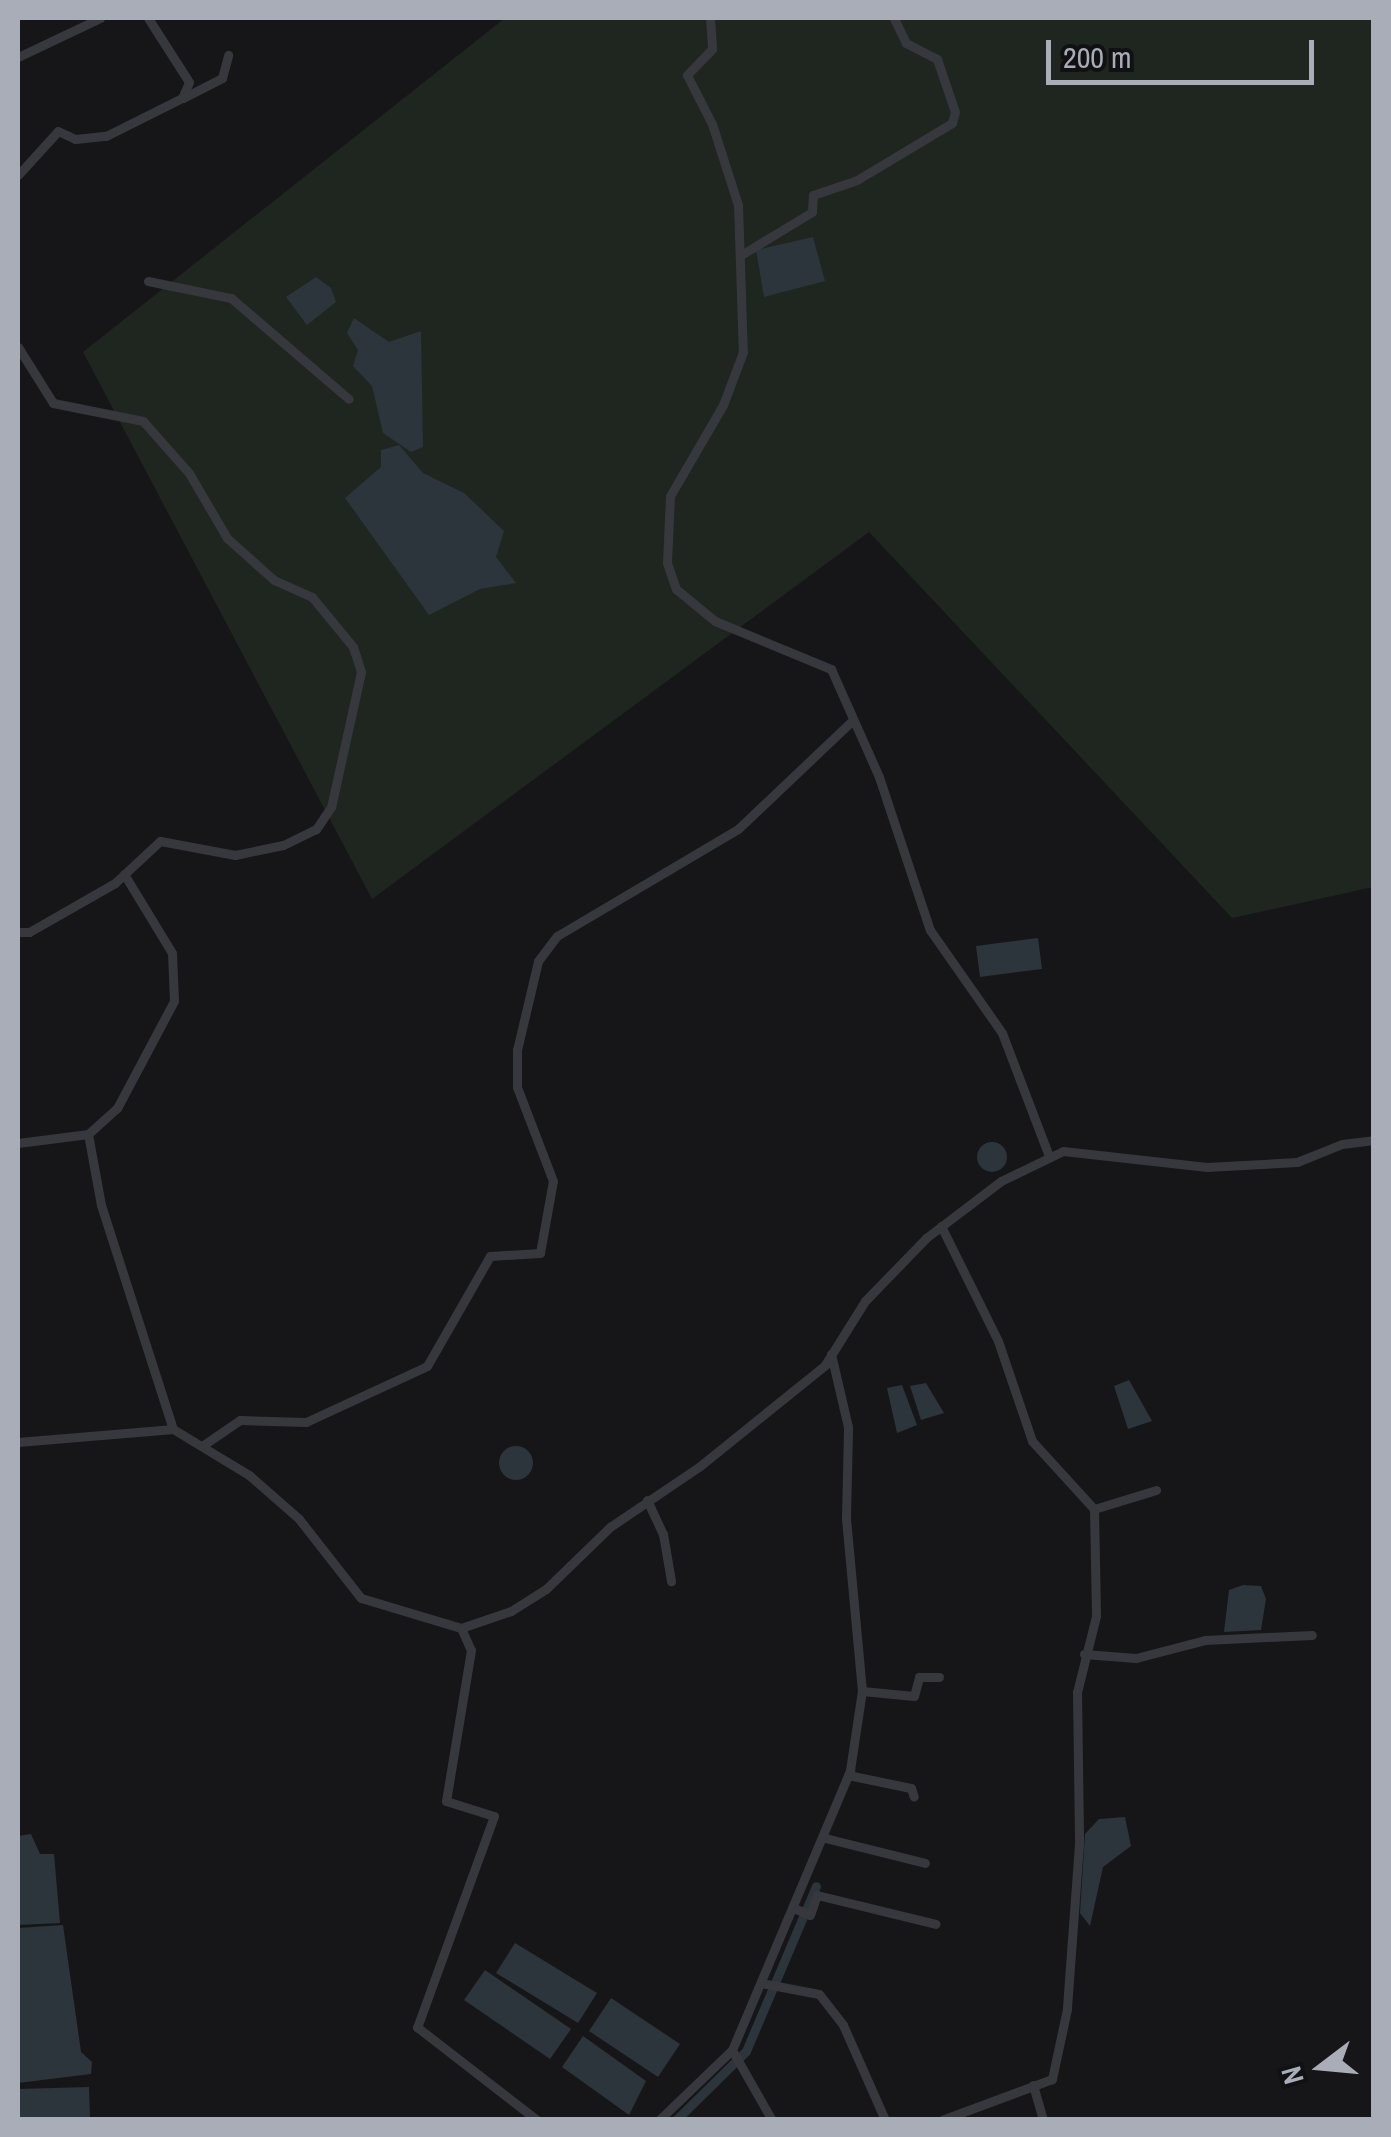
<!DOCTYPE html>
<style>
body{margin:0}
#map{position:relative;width:1391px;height:2137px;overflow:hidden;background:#161618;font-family:"Archivo Narrow",sans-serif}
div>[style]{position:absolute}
.green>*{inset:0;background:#1e261f}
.water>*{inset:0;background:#2c353c}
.round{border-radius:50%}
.canal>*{height:9px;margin:-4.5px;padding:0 4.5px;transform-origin:4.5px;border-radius:4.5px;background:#2c353c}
.street>*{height:9px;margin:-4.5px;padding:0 4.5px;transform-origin:4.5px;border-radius:4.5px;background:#37383d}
span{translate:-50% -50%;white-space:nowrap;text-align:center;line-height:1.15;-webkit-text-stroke:9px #111113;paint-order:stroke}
.frame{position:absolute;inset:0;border:20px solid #a8adb8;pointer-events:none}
.north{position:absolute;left:1271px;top:2017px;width:100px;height:100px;-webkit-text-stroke:8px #111113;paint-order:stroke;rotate:254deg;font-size:28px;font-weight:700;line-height:40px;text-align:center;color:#a8adb8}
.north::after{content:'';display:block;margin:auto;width:35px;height:45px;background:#a8adb8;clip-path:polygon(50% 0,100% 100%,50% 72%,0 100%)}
.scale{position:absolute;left:1046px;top:40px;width:268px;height:45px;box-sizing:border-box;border:5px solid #a8adb8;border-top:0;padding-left:12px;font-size:30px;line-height:35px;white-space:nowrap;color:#a8adb8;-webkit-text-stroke:8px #111113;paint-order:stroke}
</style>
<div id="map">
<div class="green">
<div style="clip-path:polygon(505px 18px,1373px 18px,1373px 887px,1232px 918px,869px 532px,372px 899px,83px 352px)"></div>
</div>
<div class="water">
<div style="clip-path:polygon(813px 237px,825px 281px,764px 297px,756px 250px)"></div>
<div style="clip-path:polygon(316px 277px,331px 288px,336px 302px,307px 325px,286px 297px)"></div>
<div style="clip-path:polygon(354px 318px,389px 342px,421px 331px,423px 447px,411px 452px,383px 433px,372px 386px,353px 366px,358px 350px,347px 333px)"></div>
<div style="clip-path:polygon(399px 445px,423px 473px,464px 493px,504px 531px,496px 557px,516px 583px,480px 589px,429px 615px,345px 498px,381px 467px,381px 450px)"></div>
<div style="clip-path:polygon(1038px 938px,1042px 969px,980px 977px,976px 946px)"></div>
<div class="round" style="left:977px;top:1142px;width:30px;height:30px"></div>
<div style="clip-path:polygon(1129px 1380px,1152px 1421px,1128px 1429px,1114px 1386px)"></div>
<div style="clip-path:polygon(926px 1383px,944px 1413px,921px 1420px,910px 1386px)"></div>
<div style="clip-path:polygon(902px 1385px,917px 1425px,897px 1433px,887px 1388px)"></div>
<div class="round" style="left:499px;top:1446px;width:34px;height:34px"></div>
<div style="clip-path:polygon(1243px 1585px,1261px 1586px,1266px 1599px,1261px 1630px,1224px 1632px,1229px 1590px)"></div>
<div style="clip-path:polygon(1125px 1817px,1131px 1846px,1103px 1867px,1090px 1926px,1080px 1913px,1085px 1834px,1099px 1819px)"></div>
<div style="clip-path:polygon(31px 1834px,40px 1854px,54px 1854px,60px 1923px,18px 1925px,18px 1836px)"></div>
<div style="clip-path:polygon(63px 1925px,81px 2052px,92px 2062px,91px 2074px,18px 2083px,18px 1928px)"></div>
<div style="clip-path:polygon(515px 1943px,597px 1993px,578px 2023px,496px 1973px)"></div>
<div style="clip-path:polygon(485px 1970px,571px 2029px,550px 2059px,464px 2000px)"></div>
<div style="clip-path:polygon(611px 1998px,680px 2044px,658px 2077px,589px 2031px)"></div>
<div style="clip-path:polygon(583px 2036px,646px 2081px,629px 2115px,562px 2067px)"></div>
<div style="clip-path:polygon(89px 2087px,90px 2119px,18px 2119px,18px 2089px)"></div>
</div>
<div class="canal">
<div style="left:676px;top:2120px;width:98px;rotate:-44.6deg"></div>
<div style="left:746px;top:2051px;width:179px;rotate:-67deg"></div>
</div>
<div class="street">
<div style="left:710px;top:18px;width:31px;rotate:86deg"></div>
<div style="left:712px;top:49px;width:36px;rotate:134deg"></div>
<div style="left:687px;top:75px;width:55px;rotate:63deg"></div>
<div style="left:712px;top:124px;width:85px;rotate:72.2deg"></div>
<div style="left:738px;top:205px;width:147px;rotate:88.1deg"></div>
<div style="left:743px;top:352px;width:57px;rotate:110.7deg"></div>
<div style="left:723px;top:405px;width:105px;rotate:120.2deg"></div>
<div style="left:670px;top:496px;width:67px;rotate:92.6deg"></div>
<div style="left:667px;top:563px;width:28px;rotate:71deg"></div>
<div style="left:676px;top:589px;width:50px;rotate:39.4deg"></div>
<div style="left:715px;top:621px;width:126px;rotate:22.5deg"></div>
<div style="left:831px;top:669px;width:118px;rotate:66deg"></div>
<div style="left:879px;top:777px;width:161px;rotate:71.6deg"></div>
<div style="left:930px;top:930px;width:126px;rotate:55deg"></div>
<div style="left:1002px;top:1033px;width:132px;rotate:69.1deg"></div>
<div style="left:18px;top:57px;width:91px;rotate:-25.4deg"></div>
<div style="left:183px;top:98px;width:44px;rotate:-27.1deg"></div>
<div style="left:222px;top:78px;width:24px;rotate:-75deg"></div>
<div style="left:18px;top:175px;width:59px;rotate:-47.7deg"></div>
<div style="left:58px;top:131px;width:19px;rotate:25deg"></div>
<div style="left:75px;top:139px;width:31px;rotate:-6deg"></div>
<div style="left:106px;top:136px;width:85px;rotate:-26.6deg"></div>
<div style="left:182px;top:98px;width:17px;rotate:-66deg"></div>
<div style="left:189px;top:82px;width:76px;rotate:-122.6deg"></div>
<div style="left:741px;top:255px;width:83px;rotate:-31.2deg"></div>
<div style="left:812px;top:212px;width:17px;rotate:-87deg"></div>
<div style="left:813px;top:195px;width:46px;rotate:-18.8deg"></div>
<div style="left:857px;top:180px;width:111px;rotate:-31deg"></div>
<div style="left:952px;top:123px;width:11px;rotate:-75deg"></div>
<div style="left:955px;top:112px;width:56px;rotate:-108.8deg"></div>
<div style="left:937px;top:59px;width:35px;rotate:-153deg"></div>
<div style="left:906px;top:43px;width:28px;rotate:-116deg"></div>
<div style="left:148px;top:281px;width:85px;rotate:11.6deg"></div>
<div style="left:231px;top:298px;width:155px;rotate:40.6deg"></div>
<div style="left:18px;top:347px;width:66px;rotate:58deg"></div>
<div style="left:53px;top:403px;width:92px;rotate:11.3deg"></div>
<div style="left:143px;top:421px;width:69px;rotate:48.5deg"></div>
<div style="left:189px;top:473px;width:75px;rotate:59.7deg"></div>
<div style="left:227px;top:538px;width:63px;rotate:41.8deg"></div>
<div style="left:274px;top:580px;width:42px;rotate:24.1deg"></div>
<div style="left:312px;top:597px;width:65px;rotate:50.6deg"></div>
<div style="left:353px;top:647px;width:26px;rotate:72deg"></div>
<div style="left:361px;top:672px;width:138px;rotate:102.5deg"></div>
<div style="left:331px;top:807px;width:27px;rotate:124deg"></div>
<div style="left:316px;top:829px;width:37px;rotate:154deg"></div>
<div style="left:283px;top:845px;width:49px;rotate:168.2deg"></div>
<div style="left:235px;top:855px;width:76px;rotate:-169.4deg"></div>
<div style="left:160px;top:841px;width:62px;rotate:137deg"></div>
<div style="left:115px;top:883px;width:99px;rotate:150.3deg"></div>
<div style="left:29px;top:932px;width:11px;rotate:180deg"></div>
<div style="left:124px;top:874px;width:92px;rotate:58.7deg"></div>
<div style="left:172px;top:953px;width:48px;rotate:87.6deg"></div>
<div style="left:174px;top:1001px;width:121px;rotate:118deg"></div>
<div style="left:117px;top:1108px;width:39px;rotate:138deg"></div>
<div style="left:88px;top:1134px;width:72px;rotate:79.6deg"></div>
<div style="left:101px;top:1205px;width:235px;rotate:72.2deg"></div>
<div style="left:18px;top:1143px;width:71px;rotate:-7.3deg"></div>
<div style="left:941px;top:1226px;width:128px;rotate:63.6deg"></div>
<div style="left:998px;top:1341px;width:106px;rotate:71.2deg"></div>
<div style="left:1032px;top:1441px;width:92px;rotate:47.6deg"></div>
<div style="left:1094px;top:1509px;width:107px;rotate:88.9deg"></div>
<div style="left:1096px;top:1616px;width:78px;rotate:104deg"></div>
<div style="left:1077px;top:1692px;width:152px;rotate:89.2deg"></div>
<div style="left:1079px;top:1844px;width:165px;rotate:94.2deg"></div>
<div style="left:1067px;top:2009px;width:72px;rotate:102.1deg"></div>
<div style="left:1052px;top:2079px;width:117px;rotate:159.6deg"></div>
<div style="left:18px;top:1442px;width:156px;rotate:-4.8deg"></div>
<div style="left:173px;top:1429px;width:89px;rotate:31.2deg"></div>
<div style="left:249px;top:1475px;width:67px;rotate:41.3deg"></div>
<div style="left:299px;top:1519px;width:100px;rotate:51.9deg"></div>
<div style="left:361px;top:1598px;width:104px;rotate:16.7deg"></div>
<div style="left:461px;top:1628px;width:53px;rotate:-18.8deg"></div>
<div style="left:511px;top:1611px;width:41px;rotate:-32.2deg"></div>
<div style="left:546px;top:1589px;width:89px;rotate:-44.1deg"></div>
<div style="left:610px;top:1527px;width:109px;rotate:-34.1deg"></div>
<div style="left:700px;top:1466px;width:161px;rotate:-38.9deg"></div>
<div style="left:825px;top:1365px;width:75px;rotate:-58deg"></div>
<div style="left:865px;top:1301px;width:88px;rotate:-45.9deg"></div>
<div style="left:926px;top:1238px;width:94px;rotate:-37.2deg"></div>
<div style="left:1001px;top:1181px;width:69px;rotate:-25.8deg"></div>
<div style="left:1063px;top:1151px;width:145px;rotate:6.3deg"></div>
<div style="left:1207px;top:1167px;width:90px;rotate:-3.2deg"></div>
<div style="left:1297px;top:1162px;width:48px;rotate:-21.8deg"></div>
<div style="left:1342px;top:1144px;width:32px;rotate:-7deg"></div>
<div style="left:202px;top:1446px;width:46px;rotate:-34.4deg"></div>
<div style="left:240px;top:1420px;width:66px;rotate:1.7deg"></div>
<div style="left:306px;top:1422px;width:133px;rotate:-24.8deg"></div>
<div style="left:427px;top:1366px;width:127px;rotate:-60.2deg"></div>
<div style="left:490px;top:1256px;width:50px;rotate:-3.4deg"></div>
<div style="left:540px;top:1253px;width:73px;rotate:-79.8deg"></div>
<div style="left:553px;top:1181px;width:101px;rotate:-111deg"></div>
<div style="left:517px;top:1087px;width:37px;rotate:-90deg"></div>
<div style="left:517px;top:1050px;width:91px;rotate:-76.7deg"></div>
<div style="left:538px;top:961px;width:31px;rotate:-53deg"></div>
<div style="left:557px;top:936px;width:210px;rotate:-30.6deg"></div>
<div style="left:738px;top:829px;width:158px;rotate:-43.5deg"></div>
<div style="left:647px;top:1500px;width:38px;rotate:65deg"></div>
<div style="left:663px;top:1534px;width:48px;rotate:80.3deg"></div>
<div style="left:1094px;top:1509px;width:65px;rotate:-17deg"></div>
<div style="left:461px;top:1628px;width:24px;rotate:66deg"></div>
<div style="left:471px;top:1650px;width:153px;rotate:99.4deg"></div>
<div style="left:446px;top:1801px;width:50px;rotate:17.4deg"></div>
<div style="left:494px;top:1816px;width:225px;rotate:110deg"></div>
<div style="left:417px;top:2027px;width:152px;rotate:37.8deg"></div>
<div style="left:1084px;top:1654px;width:52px;rotate:4.4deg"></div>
<div style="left:1136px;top:1658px;width:71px;rotate:-14.6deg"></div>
<div style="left:1205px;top:1640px;width:107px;rotate:-2.7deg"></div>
<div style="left:862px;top:1691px;width:52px;rotate:5.5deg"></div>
<div style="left:914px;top:1696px;width:20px;rotate:-75deg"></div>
<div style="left:919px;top:1677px;width:20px"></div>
<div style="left:848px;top:1775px;width:64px;rotate:11.7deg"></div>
<div style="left:911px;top:1788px;width:9px;rotate:72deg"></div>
<div style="left:825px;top:1838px;width:103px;rotate:14deg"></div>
<div style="left:796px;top:1909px;width:15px;rotate:23deg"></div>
<div style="left:810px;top:1915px;width:21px;rotate:-71deg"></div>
<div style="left:817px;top:1895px;width:122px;rotate:13.7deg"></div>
<div style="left:761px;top:1983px;width:59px;rotate:10.7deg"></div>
<div style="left:819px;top:1994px;width:39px;rotate:52deg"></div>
<div style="left:843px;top:2025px;width:104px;rotate:66.1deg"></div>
<div style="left:732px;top:2050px;width:81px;rotate:60.3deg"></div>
<div style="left:1033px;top:2085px;width:36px;rotate:74deg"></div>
<div style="left:659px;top:2120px;width:101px;rotate:-43.8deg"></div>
<div style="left:732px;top:2050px;width:304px;rotate:-67.1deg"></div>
<div style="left:850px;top:1770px;width:80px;rotate:-81.4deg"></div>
<div style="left:862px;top:1691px;width:174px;rotate:-95.3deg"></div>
<div style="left:846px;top:1518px;width:91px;rotate:-88.7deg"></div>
<div style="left:848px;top:1427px;width:75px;rotate:-103.1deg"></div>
</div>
<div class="frame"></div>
<div class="north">N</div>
<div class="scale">200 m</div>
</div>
